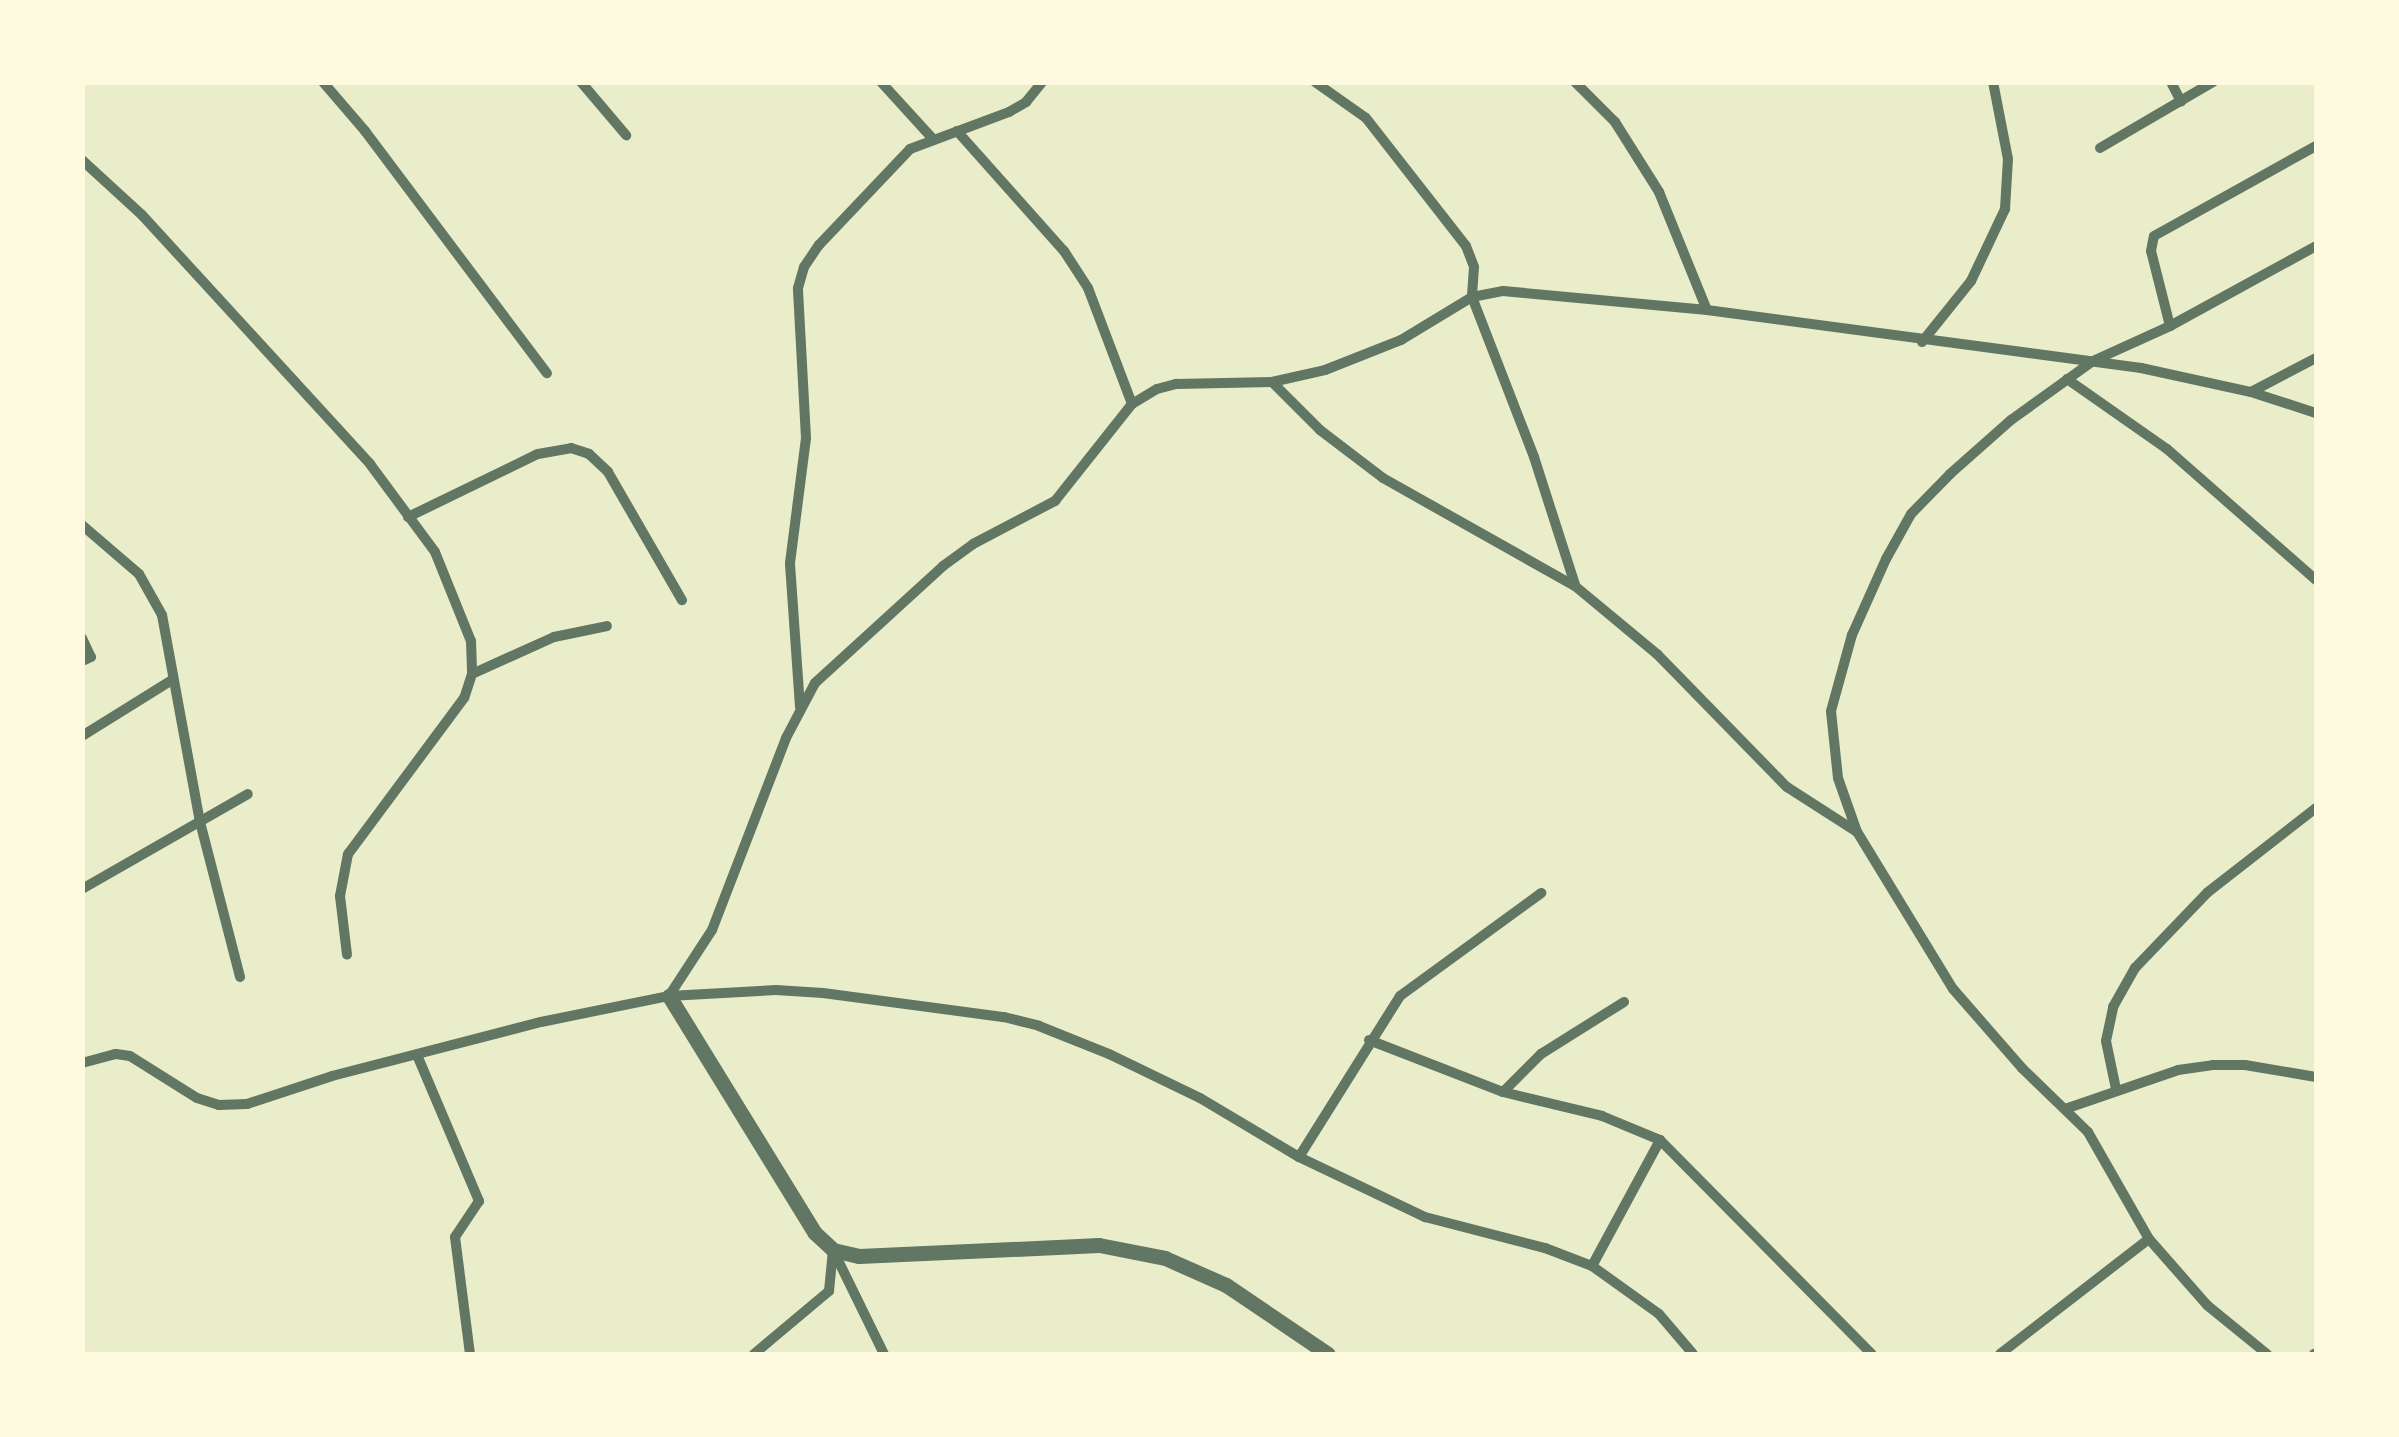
<!DOCTYPE html>
<style>
body{margin:0}
#map{position:relative;width:2399px;height:1437px;overflow:hidden;background:#e9edc9;font-family:"Asap Condensed",sans-serif}
div>[style]{position:absolute}
.minor>*{height:10px;margin:-5px;padding:0 5px;transform-origin:5px;border-radius:5px;background:#617663}
.tertiary>*{height:15px;margin:-7.5px;padding:0 7.5px;transform-origin:7.5px;border-radius:7.5px;background:#617663}
span{translate:-50% -50%;white-space:nowrap;text-align:center;line-height:1.15;-webkit-text-stroke:10px #fefae0;paint-order:stroke}
.frame{position:absolute;inset:0;border:85px solid #fefae0;pointer-events:none}
</style>
<div id="map">
<div class="minor">
<div style="left:323px;top:82px;width:65px;rotate:49.4deg"></div>
<div style="left:365px;top:131px;width:303px;rotate:53.1deg"></div>
<div style="left:581px;top:82px;width:70px;rotate:49.7deg"></div>
<div style="left:881px;top:82px;width:76px;rotate:47.7deg"></div>
<div style="left:1315px;top:82px;width:62px;rotate:35.2deg"></div>
<div style="left:1366px;top:118px;width:162px;rotate:52deg"></div>
<div style="left:1466px;top:246px;width:22px;rotate:69deg"></div>
<div style="left:1474px;top:267px;width:30px;rotate:94deg"></div>
<div style="left:1472px;top:297px;width:172px;rotate:68.8deg"></div>
<div style="left:1534px;top:457px;width:134px;rotate:72.2deg"></div>
<div style="left:1575px;top:82px;width:57px;rotate:45deg"></div>
<div style="left:1615px;top:122px;width:83px;rotate:57.8deg"></div>
<div style="left:1659px;top:192px;width:127px;rotate:67.9deg"></div>
<div style="left:2171px;top:82px;width:22px;rotate:63deg"></div>
<div style="left:957px;top:131px;width:161px;rotate:48.3deg"></div>
<div style="left:1064px;top:251px;width:44px;rotate:57deg"></div>
<div style="left:1088px;top:288px;width:124px;rotate:69.2deg"></div>
<div style="left:2100px;top:148px;width:131px;rotate:-30.3deg"></div>
<div style="left:82px;top:160px;width:81px;rotate:42.5deg"></div>
<div style="left:142px;top:215px;width:338px;rotate:47.5deg"></div>
<div style="left:370px;top:464px;width:109px;rotate:53.5deg"></div>
<div style="left:435px;top:552px;width:96px;rotate:68deg"></div>
<div style="left:471px;top:641px;width:33px;rotate:88deg"></div>
<div style="left:472px;top:674px;width:25px;rotate:108deg"></div>
<div style="left:464px;top:698px;width:194px;rotate:126.6deg"></div>
<div style="left:348px;top:854px;width:43px;rotate:100.8deg"></div>
<div style="left:340px;top:896px;width:59px;rotate:83.2deg"></div>
<div style="left:2170px;top:326px;width:77px;rotate:-104.2deg"></div>
<div style="left:2151px;top:251px;width:15px;rotate:-79deg"></div>
<div style="left:2154px;top:236px;width:185px;rotate:-29.1deg"></div>
<div style="left:1922px;top:342px;width:78px;rotate:-51.2deg"></div>
<div style="left:1971px;top:281px;width:80px;rotate:-64.7deg"></div>
<div style="left:2005px;top:209px;width:50px;rotate:-86.6deg"></div>
<div style="left:2008px;top:159px;width:78px;rotate:-101deg"></div>
<div style="left:2067px;top:379px;width:122px;rotate:35deg"></div>
<div style="left:2167px;top:449px;width:198px;rotate:41.3deg"></div>
<div style="left:1272px;top:382px;width:68px;rotate:45deg"></div>
<div style="left:1320px;top:430px;width:79px;rotate:37.3deg"></div>
<div style="left:1383px;top:478px;width:220px;rotate:29.4deg"></div>
<div style="left:1575px;top:586px;width:107px;rotate:39.7deg"></div>
<div style="left:1657px;top:654px;width:186px;rotate:45.7deg"></div>
<div style="left:1787px;top:787px;width:83px;rotate:32.7deg"></div>
<div style="left:2251px;top:392px;width:73px;rotate:-27.6deg"></div>
<div style="left:408px;top:517px;width:144px;rotate:-25.9deg"></div>
<div style="left:538px;top:454px;width:34px;rotate:-10deg"></div>
<div style="left:571px;top:448px;width:19px;rotate:18deg"></div>
<div style="left:589px;top:454px;width:26px;rotate:43deg"></div>
<div style="left:608px;top:472px;width:148px;rotate:60deg"></div>
<div style="left:82px;top:525px;width:75px;rotate:40.7deg"></div>
<div style="left:139px;top:574px;width:47px;rotate:60.7deg"></div>
<div style="left:162px;top:615px;width:210px;rotate:79.6deg"></div>
<div style="left:200px;top:822px;width:160px;rotate:75.5deg"></div>
<div style="left:82px;top:638px;width:21px;rotate:65deg"></div>
<div style="left:91px;top:657px;width:10px;rotate:156deg"></div>
<div style="left:472px;top:674px;width:90px;rotate:-24.3deg"></div>
<div style="left:554px;top:637px;width:54px;rotate:-11.7deg"></div>
<div style="left:800px;top:707px;width:144px;rotate:-94deg"></div>
<div style="left:790px;top:563px;width:126px;rotate:-82.7deg"></div>
<div style="left:806px;top:438px;width:150px;rotate:-93.1deg"></div>
<div style="left:798px;top:288px;width:22px;rotate:-74deg"></div>
<div style="left:804px;top:267px;width:27px;rotate:-56deg"></div>
<div style="left:819px;top:245px;width:132px;rotate:-46.5deg"></div>
<div style="left:910px;top:149px;width:106px;rotate:-20.5deg"></div>
<div style="left:1009px;top:112px;width:20px;rotate:-30deg"></div>
<div style="left:1026px;top:102px;width:26px;rotate:-51deg"></div>
<div style="left:82px;top:736px;width:106px;rotate:-31.9deg"></div>
<div style="left:82px;top:889px;width:191px;rotate:-29.8deg"></div>
<div style="left:669px;top:996px;width:79px;rotate:-56.9deg"></div>
<div style="left:712px;top:930px;width:206px;rotate:-68.9deg"></div>
<div style="left:786px;top:738px;width:62px;rotate:-62.2deg"></div>
<div style="left:815px;top:683px;width:173px;rotate:-42.4deg"></div>
<div style="left:943px;top:566px;width:37px;rotate:-36deg"></div>
<div style="left:973px;top:544px;width:93px;rotate:-27.7deg"></div>
<div style="left:1055px;top:501px;width:124px;rotate:-51.6deg"></div>
<div style="left:1132px;top:404px;width:29px;rotate:-31deg"></div>
<div style="left:1157px;top:389px;width:20px;rotate:-15deg"></div>
<div style="left:1176px;top:384px;width:96px;rotate:-1.2deg"></div>
<div style="left:1272px;top:382px;width:54px;rotate:-12.8deg"></div>
<div style="left:1325px;top:370px;width:82px;rotate:-21.5deg"></div>
<div style="left:1401px;top:340px;width:83px;rotate:-31.2deg"></div>
<div style="left:1472px;top:297px;width:32px;rotate:-11deg"></div>
<div style="left:1503px;top:291px;width:205px;rotate:5.3deg"></div>
<div style="left:1707px;top:310px;width:438px;rotate:7.6deg"></div>
<div style="left:2141px;top:368px;width:113px;rotate:12.3deg"></div>
<div style="left:2251px;top:392px;width:68px;rotate:17.9deg"></div>
<div style="left:1369px;top:1040px;width:144px;rotate:21.2deg"></div>
<div style="left:1503px;top:1092px;width:102px;rotate:13.6deg"></div>
<div style="left:1602px;top:1116px;width:63px;rotate:22.5deg"></div>
<div style="left:1660px;top:1140px;width:301px;rotate:45.3deg"></div>
<div style="left:417px;top:1055px;width:159px;rotate:67deg"></div>
<div style="left:479px;top:1201px;width:43px;rotate:123.7deg"></div>
<div style="left:455px;top:1237px;width:118px;rotate:82.7deg"></div>
<div style="left:82px;top:1063px;width:35px;rotate:-15deg"></div>
<div style="left:116px;top:1054px;width:14px;rotate:8deg"></div>
<div style="left:130px;top:1056px;width:79px;rotate:32.1deg"></div>
<div style="left:197px;top:1098px;width:23px;rotate:18deg"></div>
<div style="left:219px;top:1105px;width:28px;rotate:-2deg"></div>
<div style="left:247px;top:1104px;width:89px;rotate:-18.2deg"></div>
<div style="left:332px;top:1076px;width:216px;rotate:-14.5deg"></div>
<div style="left:541px;top:1022px;width:131px;rotate:-11.5deg"></div>
<div style="left:669px;top:996px;width:107px;rotate:-3.2deg"></div>
<div style="left:776px;top:990px;width:47px;rotate:3.7deg"></div>
<div style="left:823px;top:993px;width:183px;rotate:7.6deg"></div>
<div style="left:1004px;top:1017px;width:36px;rotate:14deg"></div>
<div style="left:1039px;top:1026px;width:75px;rotate:21.8deg"></div>
<div style="left:1109px;top:1054px;width:101px;rotate:25.8deg"></div>
<div style="left:1200px;top:1098px;width:115px;rotate:30.8deg"></div>
<div style="left:1299px;top:1157px;width:140px;rotate:25.5deg"></div>
<div style="left:1425px;top:1217px;width:124px;rotate:14.5deg"></div>
<div style="left:1545px;top:1248px;width:50px;rotate:21deg"></div>
<div style="left:1592px;top:1266px;width:82px;rotate:35.6deg"></div>
<div style="left:1659px;top:1314px;width:52px;rotate:49.6deg"></div>
<div style="left:2116px;top:1089px;width:49px;rotate:-101.8deg"></div>
<div style="left:2106px;top:1041px;width:35px;rotate:-78deg"></div>
<div style="left:2113px;top:1007px;width:45px;rotate:-60.6deg"></div>
<div style="left:2135px;top:968px;width:105px;rotate:-46.2deg"></div>
<div style="left:2208px;top:892px;width:137px;rotate:-37.9deg"></div>
<div style="left:1503px;top:1092px;width:54px;rotate:-45deg"></div>
<div style="left:1541px;top:1054px;width:98px;rotate:-32.1deg"></div>
<div style="left:2065px;top:1109px;width:120px;rotate:-19deg"></div>
<div style="left:2178px;top:1070px;width:35px;rotate:-8deg"></div>
<div style="left:2213px;top:1065px;width:32px"></div>
<div style="left:2245px;top:1065px;width:72px;rotate:9.6deg"></div>
<div style="left:1299px;top:1157px;width:190px;rotate:-57.9deg"></div>
<div style="left:1400px;top:996px;width:175px;rotate:-36.1deg"></div>
<div style="left:834px;top:1252px;width:114px;rotate:63.9deg"></div>
<div style="left:1592px;top:1266px;width:143px;rotate:-61.6deg"></div>
<div style="left:754px;top:1354px;width:98px;rotate:-40deg"></div>
<div style="left:829px;top:1291px;width:41px;rotate:-84.4deg"></div>
<div style="left:2000px;top:1354px;width:188px;rotate:-37.7deg"></div>
<div style="left:2267px;top:1354px;width:77px;rotate:-140.8deg"></div>
<div style="left:2207px;top:1305px;width:88px;rotate:-131.3deg"></div>
<div style="left:2149px;top:1239px;width:123px;rotate:-119.7deg"></div>
<div style="left:2088px;top:1132px;width:92px;rotate:-135.9deg"></div>
<div style="left:2022px;top:1068px;width:105px;rotate:-131.1deg"></div>
<div style="left:1953px;top:989px;width:184px;rotate:-121.4deg"></div>
<div style="left:1857px;top:832px;width:57px;rotate:-109.4deg"></div>
<div style="left:1838px;top:778px;width:67px;rotate:-96deg"></div>
<div style="left:1831px;top:711px;width:79px;rotate:-74.6deg"></div>
<div style="left:1852px;top:635px;width:83px;rotate:-65.9deg"></div>
<div style="left:1886px;top:559px;width:51px;rotate:-60.9deg"></div>
<div style="left:1911px;top:514px;width:56px;rotate:-45.7deg"></div>
<div style="left:1950px;top:474px;width:81px;rotate:-41.5deg"></div>
<div style="left:2011px;top:420px;width:101px;rotate:-35.7deg"></div>
<div style="left:2093px;top:361px;width:85px;rotate:-24.4deg"></div>
<div style="left:2170px;top:326px;width:166px;rotate:-28.7deg"></div>
<div style="left:2314px;top:1354px;width:2px;rotate:-27deg"></div>
</div>
<div class="tertiary">
<div style="left:669px;top:996px;width:278px;rotate:58.4deg"></div>
<div style="left:815px;top:1233px;width:25px;rotate:43deg"></div>
<div style="left:833px;top:1250px;width:27px;rotate:13deg"></div>
<div style="left:859px;top:1256px;width:240px;rotate:-2.6deg"></div>
<div style="left:1099px;top:1245px;width:67px;rotate:11.1deg"></div>
<div style="left:1165px;top:1258px;width:67px;rotate:23.9deg"></div>
<div style="left:1226px;top:1285px;width:123px;rotate:34.1deg"></div>
</div>
<div class="frame"></div>
</div>
